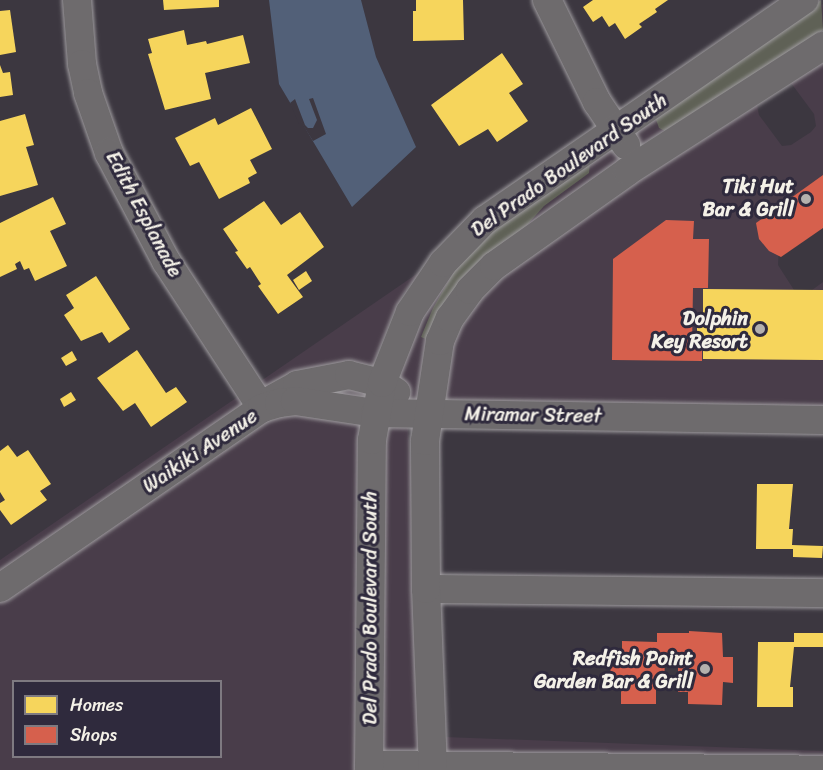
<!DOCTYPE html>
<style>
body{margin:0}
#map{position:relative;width:823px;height:770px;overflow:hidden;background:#3c3740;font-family:Sriracha,sans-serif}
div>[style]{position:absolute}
.built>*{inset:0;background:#493d4a}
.green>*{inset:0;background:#5f6156}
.water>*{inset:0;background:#526078}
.pier>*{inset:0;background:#3c3740}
.homes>*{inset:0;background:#f6d55c}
.shops>*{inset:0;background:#d6604d}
.roads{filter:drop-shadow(0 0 2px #9f9c9f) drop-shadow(0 0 2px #9f9c9f)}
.minor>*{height:28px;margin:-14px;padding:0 14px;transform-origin:14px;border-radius:14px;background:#6e6b6d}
.dots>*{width:16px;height:16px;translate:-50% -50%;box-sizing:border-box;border:3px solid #2f2a3d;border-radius:50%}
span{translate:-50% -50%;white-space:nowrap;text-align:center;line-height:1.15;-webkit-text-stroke:6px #2f2a3d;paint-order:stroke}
.street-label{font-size:20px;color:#f4f1e8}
.poi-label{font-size:20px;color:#f4f1e8;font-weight:700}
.right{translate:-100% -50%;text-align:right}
.legend{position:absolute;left:12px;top:680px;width:210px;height:78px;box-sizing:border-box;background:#2f2a3d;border:2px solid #7e7a81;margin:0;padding:8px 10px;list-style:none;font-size:18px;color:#f4f1e8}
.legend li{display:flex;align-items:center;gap:12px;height:30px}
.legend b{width:30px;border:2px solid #7e7a81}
</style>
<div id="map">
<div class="built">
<div style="clip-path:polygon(823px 4px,823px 29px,632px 151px,486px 255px,427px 338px,415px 412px,407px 412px,412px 484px,419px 770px,382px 770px,385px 441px,399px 371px,421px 319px,453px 273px,529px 206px)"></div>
<div style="clip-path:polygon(823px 62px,823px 221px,779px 247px,778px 265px,794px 290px,808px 293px,823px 282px,823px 408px,441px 411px,452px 346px,461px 326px,479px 300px,502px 277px,646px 176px,757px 105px,759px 115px,782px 146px,791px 145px,811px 132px,816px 126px,814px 114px,791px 83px)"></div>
<div style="clip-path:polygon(evenodd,421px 271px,404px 293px,392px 316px,375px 361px,363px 408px,358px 439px,356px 770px,0 770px,0 560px,421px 271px,14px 682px,220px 682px,220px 756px,14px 756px,14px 682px)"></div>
<div style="clip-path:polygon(445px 737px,823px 751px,823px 770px,445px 770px)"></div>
</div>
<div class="green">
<div style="clip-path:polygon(821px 0,823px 30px,675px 128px,667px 132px,659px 128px,655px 117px,661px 108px)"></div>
<div style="clip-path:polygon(590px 163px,589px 173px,544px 206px,426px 339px,421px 337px,433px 308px,468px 247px)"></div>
</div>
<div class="water">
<div style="clip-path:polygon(269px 0,361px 0,376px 57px,416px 147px,352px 207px,279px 84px)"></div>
</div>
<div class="pier">
<div style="clip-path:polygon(313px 98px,326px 134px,313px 141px,301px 122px,299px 124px,290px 103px,295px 99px,305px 125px,308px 128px,313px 128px,317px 120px,309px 99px)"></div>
</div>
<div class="homes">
<div style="clip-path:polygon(163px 0,219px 0,219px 7px,164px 10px)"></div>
<div style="clip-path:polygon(416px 0,463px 0,464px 40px,413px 41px,413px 11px,416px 11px)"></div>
<div style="clip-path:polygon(593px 0,668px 0,655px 9px,657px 12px,639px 24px,642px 27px,625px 39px,615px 23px,609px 27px,602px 16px,593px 22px,583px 7px)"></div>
<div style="clip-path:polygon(10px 10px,16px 52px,0 55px,0 11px)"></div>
<div style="clip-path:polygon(184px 30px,187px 45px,206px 41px,207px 44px,243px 35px,250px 63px,205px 73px,211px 99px,165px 110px,148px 54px,152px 53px,148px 39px)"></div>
<div style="clip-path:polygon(502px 53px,523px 84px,509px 93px,528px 121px,497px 142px,488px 129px,459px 146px,431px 105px)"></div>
<div style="clip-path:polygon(0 65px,3px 73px,10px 72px,13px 95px,0 97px)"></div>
<div style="clip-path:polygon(251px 108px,272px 149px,250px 160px,257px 173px,248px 178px,250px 183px,219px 199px,199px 162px,190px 166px,175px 138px,215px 118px,218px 125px)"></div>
<div style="clip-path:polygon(25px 114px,34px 145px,26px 147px,38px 185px,0 196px,0 121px)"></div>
<div style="clip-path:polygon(53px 197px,66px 224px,50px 231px,67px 266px,35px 281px,29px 268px,24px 270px,20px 261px,15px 264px,17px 269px,0 277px,0 223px)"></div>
<div style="clip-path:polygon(264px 201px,281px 225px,300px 212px,324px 247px,287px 275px,303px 297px,278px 314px,258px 286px,261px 284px,250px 267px,247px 269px,235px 252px,238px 251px,223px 229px)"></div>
<div style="clip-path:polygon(306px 271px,312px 281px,299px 290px,293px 280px)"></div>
<div style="clip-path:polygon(96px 276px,130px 329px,109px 343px,102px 332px,81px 341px,64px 315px,74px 308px,66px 295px)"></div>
<div style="clip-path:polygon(703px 289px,823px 290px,823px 360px,703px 359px,703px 342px,697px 342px,697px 315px,703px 316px)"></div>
<div style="clip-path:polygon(137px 350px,166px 393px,176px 387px,187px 402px,151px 427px,135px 403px,123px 411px,97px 378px)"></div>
<div style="clip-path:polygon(72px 351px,77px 360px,66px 366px,61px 358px)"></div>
<div style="clip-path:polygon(71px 392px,76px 400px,64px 407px,60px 399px)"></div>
<div style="clip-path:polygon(8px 445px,17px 457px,28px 450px,51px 484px,40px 491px,47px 500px,11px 525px,0 510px,0 503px,5px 500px,0 492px,0 451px)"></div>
<div style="clip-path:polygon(757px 484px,793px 484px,789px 529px,793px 529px,792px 545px,823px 546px,822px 558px,793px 557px,793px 549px,756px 549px)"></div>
<div style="clip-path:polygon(794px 633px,823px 633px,823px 647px,794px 647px,790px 687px,793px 687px,793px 707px,757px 707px,758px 642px,794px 642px)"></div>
</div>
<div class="shops">
<div style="clip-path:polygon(823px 175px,823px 228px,781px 257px,769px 251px,759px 239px,756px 223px)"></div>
<div style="clip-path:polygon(666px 220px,694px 221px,693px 239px,709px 239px,708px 288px,693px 288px,692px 348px,702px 349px,702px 361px,612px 360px,613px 259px)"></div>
<div style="clip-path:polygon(689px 631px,722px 633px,723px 657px,733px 657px,733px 683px,723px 682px,722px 705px,688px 704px,688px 692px,678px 692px,678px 657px,665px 657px,664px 689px,656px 689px,656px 704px,621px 704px,621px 682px,610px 682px,611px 655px,622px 655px,622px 641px,657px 642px,657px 633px,689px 633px)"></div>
</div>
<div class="roads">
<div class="minor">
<div style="left:77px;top:0;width:64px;rotate:85.5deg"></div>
<div style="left:82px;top:64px;width:30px;rotate:78deg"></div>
<div style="left:88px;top:93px;width:64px;rotate:70.7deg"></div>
<div style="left:109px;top:153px;width:122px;rotate:62.2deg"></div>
<div style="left:166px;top:261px;width:176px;rotate:56.9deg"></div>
<div style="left:547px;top:0;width:114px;rotate:63.9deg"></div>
<div style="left:597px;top:102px;width:52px;rotate:56deg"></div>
<div style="left:274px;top:398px;width:26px;rotate:-29deg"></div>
<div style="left:297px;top:385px;width:53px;rotate:-10.9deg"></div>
<div style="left:349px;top:375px;width:34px;rotate:14deg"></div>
<div style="left:382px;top:383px;width:17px;rotate:33deg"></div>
<div style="left:0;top:588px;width:318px;rotate:-34.5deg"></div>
<div style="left:262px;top:408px;width:18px;rotate:-16deg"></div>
<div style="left:279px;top:403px;width:16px;rotate:-7deg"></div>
<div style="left:295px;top:401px;width:81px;rotate:8.5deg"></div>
<div style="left:375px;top:413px;width:448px;rotate:0.9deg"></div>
<div style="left:426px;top:589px;width:397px;rotate:0.6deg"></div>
<div style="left:369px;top:765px;width:454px;rotate:0.6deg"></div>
<div style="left:369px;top:770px;width:330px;rotate:-89.5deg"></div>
<div style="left:372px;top:440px;width:58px;rotate:-80deg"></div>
<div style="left:382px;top:383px;width:76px;rotate:-68.5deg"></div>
<div style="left:410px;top:312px;width:59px;rotate:-56deg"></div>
<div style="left:443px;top:263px;width:60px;rotate:-45.7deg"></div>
<div style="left:485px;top:220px;width:388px;rotate:-34.6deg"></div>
<div style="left:433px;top:770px;width:181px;rotate:-92.2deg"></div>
<div style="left:426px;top:589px;width:148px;rotate:-90.4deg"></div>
<div style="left:425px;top:441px;width:101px;rotate:-81.5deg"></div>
<div style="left:440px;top:341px;width:25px;rotate:-67deg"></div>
<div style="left:450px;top:318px;width:34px;rotate:-54deg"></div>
<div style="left:470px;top:290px;width:34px;rotate:-45deg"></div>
<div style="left:494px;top:266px;width:164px;rotate:-35.3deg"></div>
<div style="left:628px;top:171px;width:232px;rotate:-32.7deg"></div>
</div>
</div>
<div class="dots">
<div style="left:806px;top:199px;background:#b4b0ad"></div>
<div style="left:760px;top:329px;background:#b4b0ad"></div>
<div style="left:705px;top:669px;background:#b4b0ad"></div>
</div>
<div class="street-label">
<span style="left:569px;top:165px;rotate:-35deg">Del Prado Boulevard South</span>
<span style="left:144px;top:214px;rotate:62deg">Edith Esplanade</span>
<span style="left:533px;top:415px;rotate:1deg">Miramar Street</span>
<span style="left:200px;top:451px;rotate:-34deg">Waikiki Avenue</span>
<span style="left:370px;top:608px;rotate:-90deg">Del Prado Boulevard South</span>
</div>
<div class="poi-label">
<span class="right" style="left:794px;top:198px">Tiki Hut<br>Bar &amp; Grill</span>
<span class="right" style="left:748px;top:330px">Dolphin<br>Key Resort</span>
<span class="right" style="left:693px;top:670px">Redfish Point<br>Garden Bar &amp; Grill</span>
</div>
<ul class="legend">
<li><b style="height:16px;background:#f6d55c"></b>Homes</li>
<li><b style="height:16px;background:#d6604d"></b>Shops</li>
</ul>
</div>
